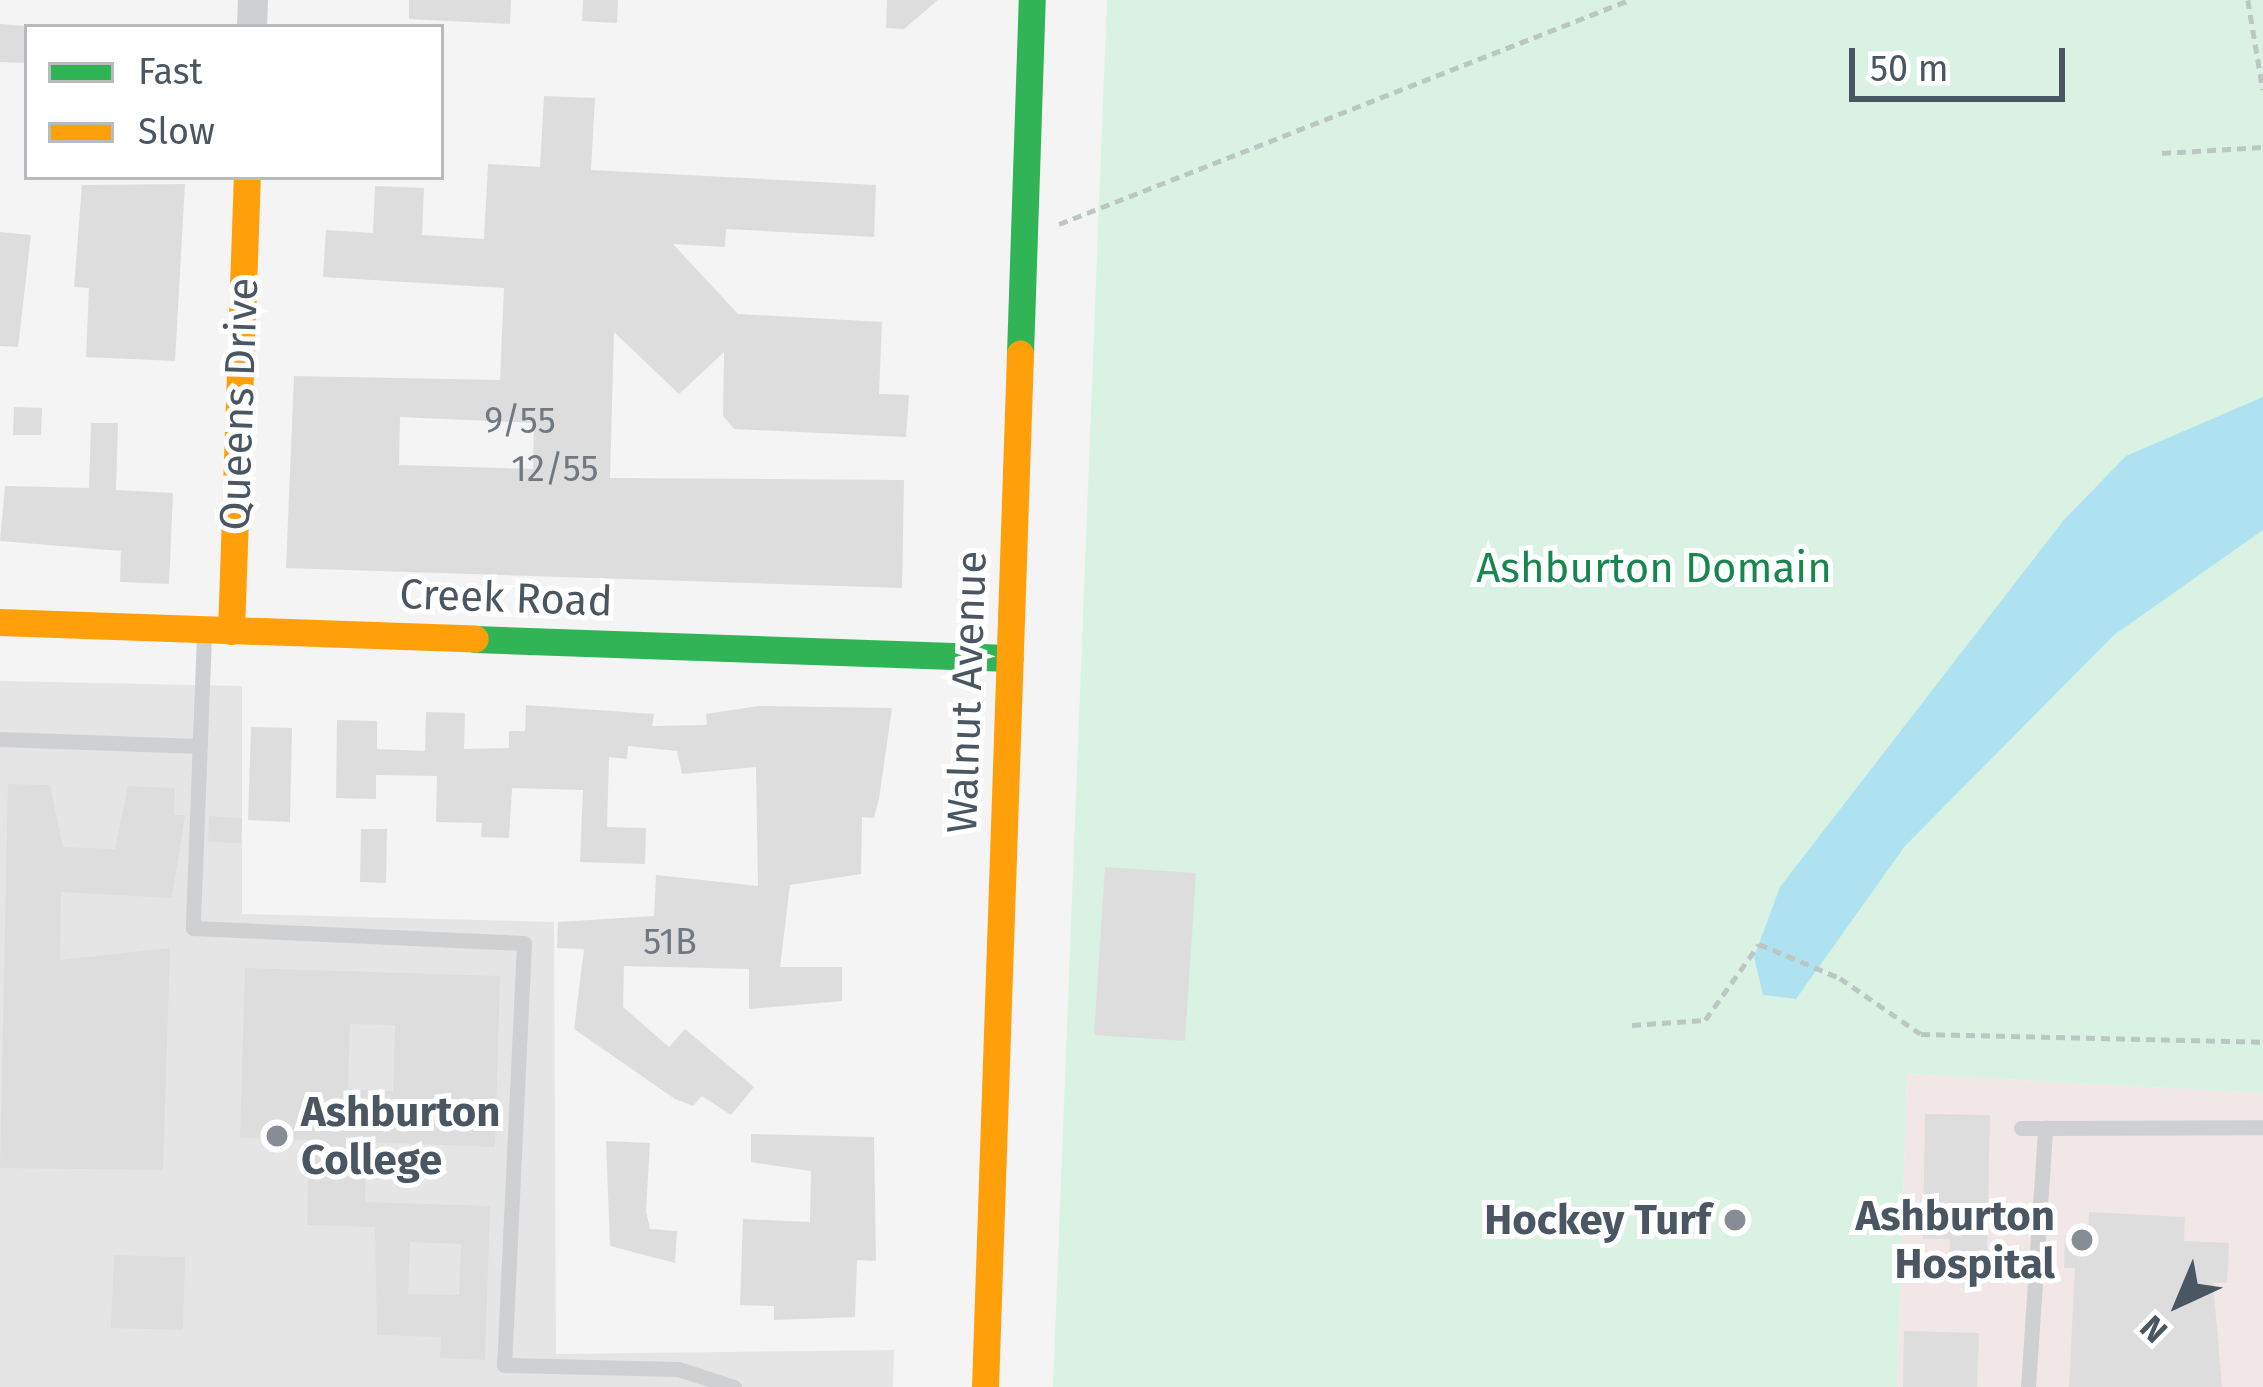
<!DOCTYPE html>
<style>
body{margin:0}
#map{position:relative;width:2263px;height:1387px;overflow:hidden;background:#f4f4f4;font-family:"Fira Sans",sans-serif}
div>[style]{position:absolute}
.education>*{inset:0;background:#e6e5e6}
.medical>*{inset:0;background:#f1e7e6}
.green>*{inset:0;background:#d9f2e3}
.water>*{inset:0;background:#aee2f0}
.building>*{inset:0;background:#ddddde}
.path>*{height:4.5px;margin-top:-2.25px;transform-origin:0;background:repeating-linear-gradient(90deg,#bcc7c4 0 9px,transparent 0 15px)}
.lane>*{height:15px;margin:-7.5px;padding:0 7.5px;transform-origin:7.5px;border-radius:7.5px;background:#ced0d2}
.street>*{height:30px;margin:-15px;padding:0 15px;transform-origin:15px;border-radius:15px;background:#ced0d2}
.fast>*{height:27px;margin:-13.5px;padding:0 13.5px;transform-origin:13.5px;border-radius:13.5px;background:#30b455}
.slow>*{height:27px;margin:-13.5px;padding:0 13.5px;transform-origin:13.5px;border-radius:13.5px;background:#ff9f0a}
.dots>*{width:33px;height:33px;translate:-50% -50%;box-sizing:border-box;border:6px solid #fff;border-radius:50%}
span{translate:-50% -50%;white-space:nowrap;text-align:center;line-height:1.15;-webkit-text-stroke:10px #fff;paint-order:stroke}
.number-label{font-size:36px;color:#707881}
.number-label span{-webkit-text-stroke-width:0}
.street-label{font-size:42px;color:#4a5661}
.park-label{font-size:42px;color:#17864f}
.poi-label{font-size:42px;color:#4a5661;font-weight:700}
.left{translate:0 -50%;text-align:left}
.right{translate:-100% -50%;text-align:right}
.legend{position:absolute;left:24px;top:24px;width:420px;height:156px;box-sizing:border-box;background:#fff;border:3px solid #b7bbc0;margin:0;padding:15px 21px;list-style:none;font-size:36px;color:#4a5661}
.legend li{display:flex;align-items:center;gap:24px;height:60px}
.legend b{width:60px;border:3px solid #b7bbc0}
.north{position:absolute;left:2119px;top:1243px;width:120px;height:120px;-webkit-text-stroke:9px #fff;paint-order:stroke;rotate:224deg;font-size:33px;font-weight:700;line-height:48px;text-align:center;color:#4a5661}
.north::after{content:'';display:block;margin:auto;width:42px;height:54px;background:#4a5661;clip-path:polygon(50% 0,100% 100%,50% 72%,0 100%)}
.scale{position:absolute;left:1849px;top:48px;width:216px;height:54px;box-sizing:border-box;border:6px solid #4a5661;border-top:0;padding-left:15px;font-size:36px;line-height:42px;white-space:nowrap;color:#4a5661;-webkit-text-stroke:9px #fff;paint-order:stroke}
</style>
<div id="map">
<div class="education">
<div style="clip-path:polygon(0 681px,242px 686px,242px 914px,554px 922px,556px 1354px,894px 1350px,893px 1387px,0 1387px)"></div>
</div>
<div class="medical">
<div style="clip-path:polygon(1907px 1074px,2263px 1093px,2263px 1387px,1897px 1387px)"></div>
</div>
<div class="green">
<div style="clip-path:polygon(1107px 0,2263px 0,2263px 1093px,1907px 1074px,1897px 1387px,1053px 1387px)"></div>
</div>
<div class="water">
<div style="clip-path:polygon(2263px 397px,2263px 530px,2114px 635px,1905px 846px,1796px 999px,1763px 995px,1754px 957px,1780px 887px,2063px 521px,2126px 456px)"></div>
</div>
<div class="building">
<div style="clip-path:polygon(409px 0,511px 0,510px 24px,409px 19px)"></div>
<div style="clip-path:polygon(583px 0,618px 0,617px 23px,582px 21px)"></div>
<div style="clip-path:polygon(887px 0,938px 0,904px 29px,886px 28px)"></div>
<div style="clip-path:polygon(0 24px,27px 26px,27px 63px,0 62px)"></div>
<div style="clip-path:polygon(evenodd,544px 96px,595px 98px,591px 170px,876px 185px,874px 237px,726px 229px,725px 247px,673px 244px,738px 314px,882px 322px,879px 394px,909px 395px,906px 437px,734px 429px,723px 416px,724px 352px,679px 394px,614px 332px,610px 478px,904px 480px,902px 588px,286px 568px,294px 376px,500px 380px,504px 288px,323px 277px,326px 230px,373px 233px,375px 186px,424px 188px,422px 235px,484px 239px,488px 164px,540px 167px,544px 96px,400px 417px,534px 423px,533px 469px,399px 465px,400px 417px)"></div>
<div style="clip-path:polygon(185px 184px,175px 361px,86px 357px,89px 288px,74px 287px,82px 185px)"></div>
<div style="clip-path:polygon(0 232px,31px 235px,18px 347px,0 346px)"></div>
<div style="clip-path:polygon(14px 407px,42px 408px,41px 435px,13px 435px)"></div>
<div style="clip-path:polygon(91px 423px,118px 423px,116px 490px,173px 493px,169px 584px,120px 582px,121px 551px,0 541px,5px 486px,89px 488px)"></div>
<div style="clip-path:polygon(526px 705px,654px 714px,652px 726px,707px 725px,706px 714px,758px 706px,892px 708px,879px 799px,874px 818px,862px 817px,861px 874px,790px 885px,780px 967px,842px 967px,842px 1001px,749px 1009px,749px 969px,624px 966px,623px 1007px,669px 1047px,685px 1029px,754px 1087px,731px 1115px,702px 1096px,693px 1106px,675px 1099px,574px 1029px,584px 949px,557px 948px,558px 922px,654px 916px,656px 875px,758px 886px,756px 767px,682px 774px,677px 751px,628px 746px,627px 759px,609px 757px,607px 827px,646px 828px,645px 864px,580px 862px,583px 790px,512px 788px,509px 838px,481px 837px,482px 823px,436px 822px,437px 776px,376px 775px,376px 799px,336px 798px,337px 720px,377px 721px,377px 749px,425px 751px,426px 712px,465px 713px,464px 749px,509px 748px,509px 731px,525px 731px)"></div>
<div style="clip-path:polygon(251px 727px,292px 728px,290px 822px,248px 820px)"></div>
<div style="clip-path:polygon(8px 784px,50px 785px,63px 847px,115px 849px,128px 786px,175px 788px,174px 815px,185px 815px,172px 898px,61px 892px,60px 960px,170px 948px,163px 1170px,0 1168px)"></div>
<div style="clip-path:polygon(209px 816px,242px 818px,241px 843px,208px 842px)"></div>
<div style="clip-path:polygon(361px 829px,387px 829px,386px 883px,360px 882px)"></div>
<div style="clip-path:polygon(1105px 867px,1196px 873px,1185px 1041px,1094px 1035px)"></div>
<div style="clip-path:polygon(evenodd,245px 968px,500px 976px,495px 1147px,366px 1142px,365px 1202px,490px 1206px,485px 1360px,440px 1358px,441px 1337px,377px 1335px,375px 1227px,307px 1225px,309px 1140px,240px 1138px,245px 968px,350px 1024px,395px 1025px,393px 1091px,348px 1089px,350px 1024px,245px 968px,410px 1242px,461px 1244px,459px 1295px,408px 1294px,410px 1242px)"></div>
<div style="clip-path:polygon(1925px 1114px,1990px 1115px,1987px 1260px,1949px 1259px,1950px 1239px,1923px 1239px)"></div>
<div style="clip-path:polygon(751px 1134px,874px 1137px,876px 1261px,857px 1260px,855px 1317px,774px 1320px,774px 1306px,740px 1305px,743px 1219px,810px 1222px,811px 1171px,751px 1162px)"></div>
<div style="clip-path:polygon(606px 1141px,650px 1143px,646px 1211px,650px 1229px,677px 1231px,675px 1263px,610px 1246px)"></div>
<div style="clip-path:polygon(2089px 1212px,2185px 1217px,2184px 1241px,2229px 1243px,2227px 1283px,2213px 1282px,2222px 1387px,2069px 1387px,2075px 1268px,2064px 1268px,2065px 1235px,2088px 1237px)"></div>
<div style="clip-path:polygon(114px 1255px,185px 1257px,183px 1330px,111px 1328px)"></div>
<div style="clip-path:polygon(1904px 1331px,1979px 1333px,1977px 1387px,1903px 1387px)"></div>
</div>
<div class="path">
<div style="left:2248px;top:0;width:91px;rotate:80.5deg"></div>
<div style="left:2162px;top:153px;width:101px;rotate:-3.4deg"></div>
<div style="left:1059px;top:224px;width:612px;rotate:-21.45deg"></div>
<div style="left:1632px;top:1025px;width:73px;rotate:-3.9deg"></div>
<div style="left:1705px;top:1020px;width:93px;rotate:-54.6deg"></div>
<div style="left:1759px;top:944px;width:88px;rotate:22.8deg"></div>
<div style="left:1840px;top:978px;width:98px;rotate:34.7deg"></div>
<div style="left:1921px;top:1034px;width:342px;rotate:1.3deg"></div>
</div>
<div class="lane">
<div style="left:204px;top:635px;width:293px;rotate:92.2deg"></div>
<div style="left:193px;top:928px;width:331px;rotate:2.6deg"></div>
<div style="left:524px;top:943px;width:422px;rotate:92.7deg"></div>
<div style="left:504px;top:1365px;width:174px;rotate:1.3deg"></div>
<div style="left:678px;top:1369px;width:59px;rotate:17.8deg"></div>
<div style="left:0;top:739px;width:200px;rotate:2deg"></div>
<div style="left:2021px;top:1128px;width:242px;rotate:-0.2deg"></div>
<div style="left:2028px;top:1387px;width:260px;rotate:-86.2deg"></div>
</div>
<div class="street">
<div style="left:252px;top:27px;width:27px;rotate:-88deg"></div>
</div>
<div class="fast">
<div style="left:1020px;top:354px;width:354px;rotate:-88.1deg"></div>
<div style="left:475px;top:639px;width:535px;rotate:2.03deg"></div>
</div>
<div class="slow">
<div style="left:0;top:622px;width:475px;rotate:2deg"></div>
<div style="left:231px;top:631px;width:454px;rotate:-88deg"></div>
<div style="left:985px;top:1387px;width:1034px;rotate:-88.06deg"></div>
</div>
<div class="dots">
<div style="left:277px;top:1136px;background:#868d94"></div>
<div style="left:1735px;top:1220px;background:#868d94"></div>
<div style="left:2082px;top:1240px;background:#868d94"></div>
</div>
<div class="number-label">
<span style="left:520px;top:422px">9/55</span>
<span style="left:555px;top:470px">12/55</span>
<span style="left:670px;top:943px">51B</span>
</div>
<div class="street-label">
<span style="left:239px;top:404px;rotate:-88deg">Queens Drive</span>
<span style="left:506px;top:598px;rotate:2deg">Creek Road</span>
<span style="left:967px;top:692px;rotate:-88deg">Walnut Avenue</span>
</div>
<div class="park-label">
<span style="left:1654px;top:568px">Ashburton Domain</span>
</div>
<div class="poi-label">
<span class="left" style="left:301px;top:1136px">Ashburton<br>College</span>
<span class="right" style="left:2055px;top:1240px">Ashburton<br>Hospital</span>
<span class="right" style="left:1711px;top:1220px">Hockey Turf</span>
</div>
<ul class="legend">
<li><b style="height:15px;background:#30b455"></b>Fast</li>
<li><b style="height:15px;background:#ff9f0a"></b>Slow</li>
</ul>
<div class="north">N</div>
<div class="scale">50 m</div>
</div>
